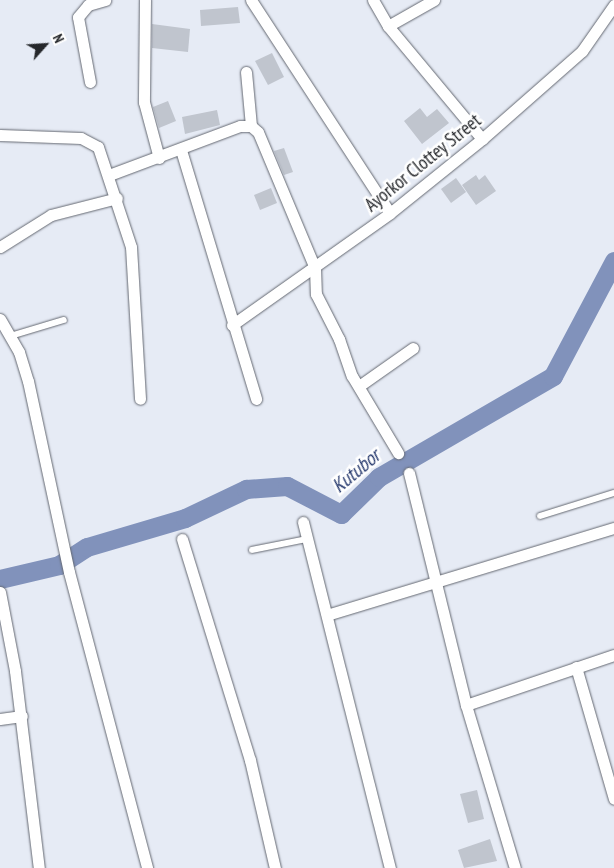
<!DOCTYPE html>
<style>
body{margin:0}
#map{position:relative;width:614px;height:868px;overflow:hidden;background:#e6ebf5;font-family:"PT Sans Narrow",sans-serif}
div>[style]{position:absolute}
.river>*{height:19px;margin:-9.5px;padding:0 9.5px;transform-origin:9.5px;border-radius:9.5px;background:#8192bb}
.building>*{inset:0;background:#c0c5ce}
.roads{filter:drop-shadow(0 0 1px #646871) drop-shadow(0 0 1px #646871)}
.lane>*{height:5.5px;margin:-2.75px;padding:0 2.75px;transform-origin:2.75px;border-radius:2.75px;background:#fff}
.street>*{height:11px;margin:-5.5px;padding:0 5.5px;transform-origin:5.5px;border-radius:5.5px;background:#fff}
span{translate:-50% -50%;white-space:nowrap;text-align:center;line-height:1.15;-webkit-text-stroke:5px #fff;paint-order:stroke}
.street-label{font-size:19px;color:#25272b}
.water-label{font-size:20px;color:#273a6e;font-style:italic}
.north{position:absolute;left:20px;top:20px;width:50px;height:50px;-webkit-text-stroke:4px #fff;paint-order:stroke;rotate:64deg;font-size:14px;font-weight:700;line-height:20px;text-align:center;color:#25272b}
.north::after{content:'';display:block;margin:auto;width:18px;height:22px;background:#25272b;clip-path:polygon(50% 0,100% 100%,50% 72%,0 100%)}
</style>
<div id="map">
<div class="river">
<div style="left:0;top:579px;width:61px;rotate:-13.3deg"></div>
<div style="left:59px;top:565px;width:33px;rotate:-33deg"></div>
<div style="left:87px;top:547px;width:102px;rotate:-16.5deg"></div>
<div style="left:185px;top:518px;width:68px;rotate:-25.4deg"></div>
<div style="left:246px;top:489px;width:41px;rotate:-4.2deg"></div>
<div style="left:287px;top:486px;width:61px;rotate:27.4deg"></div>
<div style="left:341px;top:514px;width:53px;rotate:-44.2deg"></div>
<div style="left:379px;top:477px;width:201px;rotate:-30.1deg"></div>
<div style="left:553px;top:376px;width:130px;rotate:-62.1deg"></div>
</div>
<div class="building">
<div style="clip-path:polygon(238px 7px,240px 23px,201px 26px,200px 10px)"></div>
<div style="clip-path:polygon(152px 24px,190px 29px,188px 52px,152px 48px)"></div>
<div style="clip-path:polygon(272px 53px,284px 77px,268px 85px,255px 61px)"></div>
<div style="clip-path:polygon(168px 101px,176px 121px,159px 128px,153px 107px)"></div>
<div style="clip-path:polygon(420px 108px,427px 117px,437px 109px,449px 123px,422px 144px,404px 121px)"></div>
<div style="clip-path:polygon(217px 110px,220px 125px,185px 134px,182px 117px)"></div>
<div style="clip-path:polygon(284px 148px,293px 172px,284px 175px,274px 151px)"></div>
<div style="clip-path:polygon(476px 175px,479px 180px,485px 175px,496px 191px,476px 205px,462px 185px)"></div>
<div style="clip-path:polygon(456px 178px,466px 192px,451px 203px,441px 189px)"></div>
<div style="clip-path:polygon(271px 188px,277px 203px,260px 210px,254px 195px)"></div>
<div style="clip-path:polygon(477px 790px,484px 819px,468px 823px,460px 794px)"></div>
<div style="clip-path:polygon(490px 839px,497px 861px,464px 868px,458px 850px)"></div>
</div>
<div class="roads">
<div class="lane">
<div style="left:11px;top:336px;width:55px;rotate:-16.8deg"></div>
<div style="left:540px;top:516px;width:77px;rotate:-17.3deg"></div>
<div style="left:252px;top:550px;width:56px;rotate:-11.3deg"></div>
</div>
<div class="street">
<div style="left:145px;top:0;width:102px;rotate:90.6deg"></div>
<div style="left:144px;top:102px;width:58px;rotate:75deg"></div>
<div style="left:251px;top:0;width:254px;rotate:56.9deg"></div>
<div style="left:373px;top:0;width:30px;rotate:60deg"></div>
<div style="left:388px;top:26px;width:147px;rotate:50.2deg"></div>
<div style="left:388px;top:26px;width:53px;rotate:-29.5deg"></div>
<div style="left:246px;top:72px;width:54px;rotate:84.7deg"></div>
<div style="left:90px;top:82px;width:66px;rotate:-100.5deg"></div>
<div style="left:78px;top:17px;width:16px;rotate:-50deg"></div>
<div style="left:88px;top:5px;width:18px;rotate:-16deg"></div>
<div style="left:0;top:135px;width:81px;rotate:2.1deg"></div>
<div style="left:81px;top:138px;width:19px;rotate:28deg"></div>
<div style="left:98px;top:147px;width:105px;rotate:71.7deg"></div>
<div style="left:131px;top:247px;width:152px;rotate:86.6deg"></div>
<div style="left:181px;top:150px;width:260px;rotate:73.2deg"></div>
<div style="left:109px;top:175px;width:140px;rotate:-20.5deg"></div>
<div style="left:240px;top:126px;width:11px"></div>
<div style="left:251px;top:126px;width:9px;rotate:41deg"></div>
<div style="left:258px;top:132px;width:147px;rotate:67.3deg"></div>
<div style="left:315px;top:268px;width:26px;rotate:88deg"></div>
<div style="left:316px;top:294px;width:51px;rotate:62.9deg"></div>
<div style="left:339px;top:339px;width:39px;rotate:71deg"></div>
<div style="left:352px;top:376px;width:90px;rotate:59.1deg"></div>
<div style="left:0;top:247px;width:60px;rotate:-32.1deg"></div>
<div style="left:51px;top:215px;width:68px;rotate:-14.4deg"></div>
<div style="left:0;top:319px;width:38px;rotate:60deg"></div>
<div style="left:19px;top:352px;width:30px;rotate:73deg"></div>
<div style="left:28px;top:381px;width:195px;rotate:77.9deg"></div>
<div style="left:69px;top:572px;width:306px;rotate:75.2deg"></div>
<div style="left:232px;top:325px;width:194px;rotate:-35.3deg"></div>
<div style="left:390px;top:213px;width:118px;rotate:-38.8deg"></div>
<div style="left:482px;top:139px;width:133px;rotate:-41.3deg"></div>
<div style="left:582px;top:51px;width:56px;rotate:-55.2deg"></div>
<div style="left:359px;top:386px;width:66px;rotate:-35.1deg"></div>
<div style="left:409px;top:473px;width:239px;rotate:76.2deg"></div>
<div style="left:466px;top:705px;width:170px;rotate:73.3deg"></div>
<div style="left:303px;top:522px;width:357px;rotate:75.9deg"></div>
<div style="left:182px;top:539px;width:231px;rotate:72.9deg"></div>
<div style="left:250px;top:760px;width:111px;rotate:77deg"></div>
<div style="left:0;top:592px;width:80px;rotate:79.2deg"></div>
<div style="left:15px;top:671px;width:198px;rotate:83.1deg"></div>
<div style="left:327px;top:615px;width:300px;rotate:-16.9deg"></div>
<div style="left:576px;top:667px;width:137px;rotate:73.9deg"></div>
<div style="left:466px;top:705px;width:156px;rotate:-18.7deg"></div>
<div style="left:0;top:719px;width:22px;rotate:-8deg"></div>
</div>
</div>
<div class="street-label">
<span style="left:423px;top:163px;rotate:-39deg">Ayorkor Clottey Street</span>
</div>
<div class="water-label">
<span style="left:356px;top:471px;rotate:-40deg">Kutubor</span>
</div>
<div class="north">N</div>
</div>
